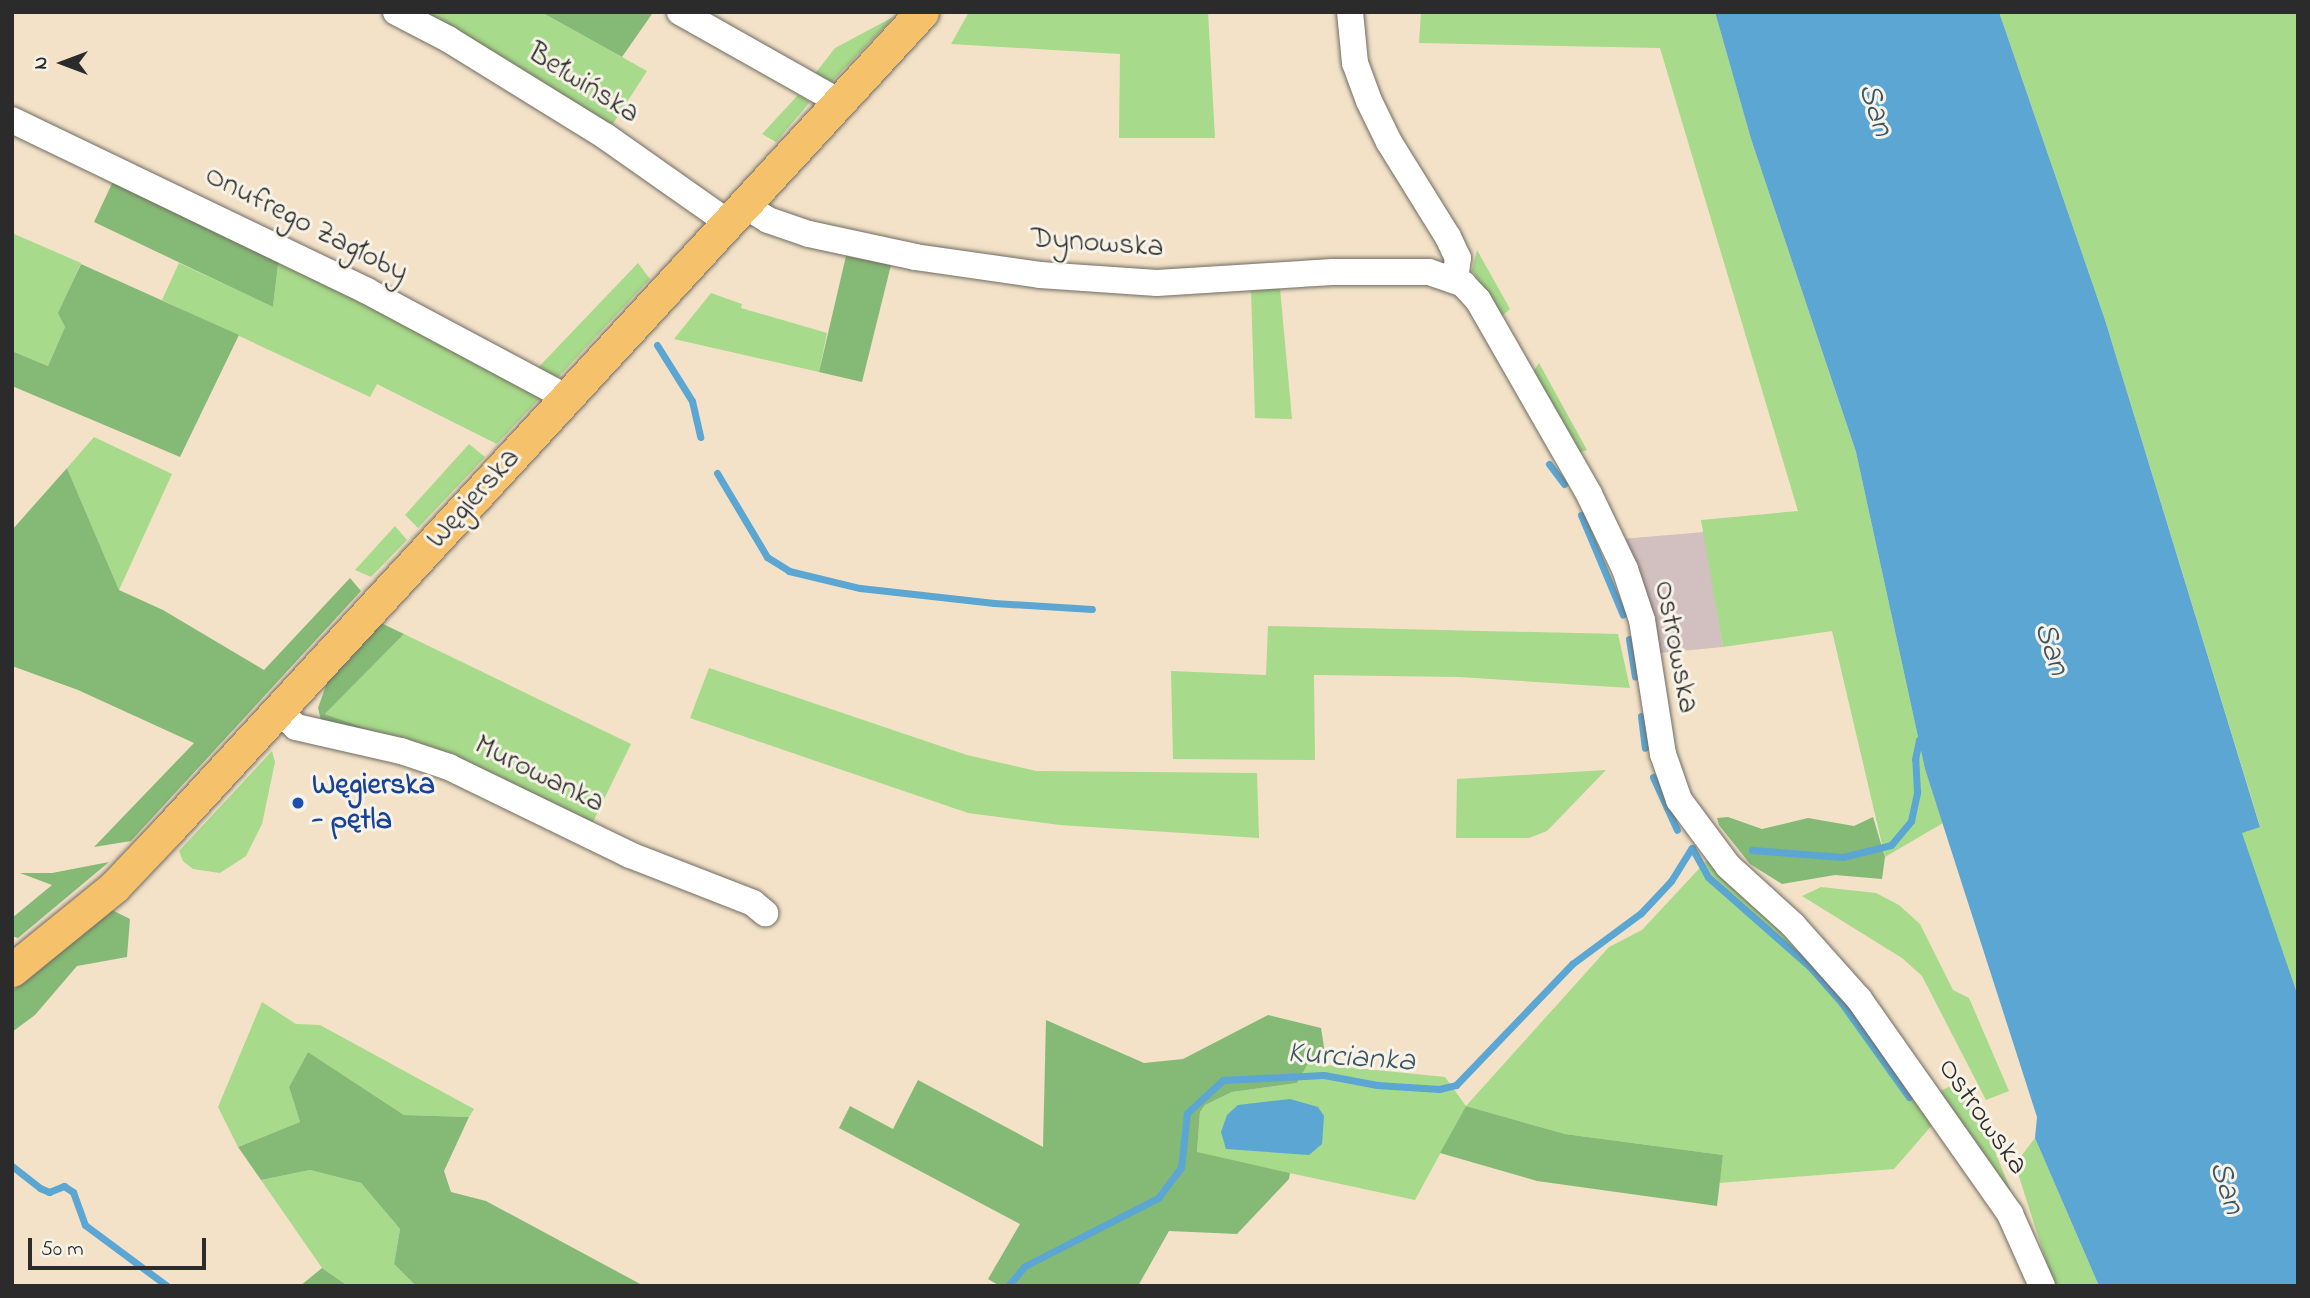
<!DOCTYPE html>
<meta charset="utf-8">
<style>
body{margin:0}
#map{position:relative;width:2310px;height:1298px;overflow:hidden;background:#f3e2c8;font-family:"Indie Flower",sans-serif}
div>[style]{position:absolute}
.industrial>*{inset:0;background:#d2bfbf}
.green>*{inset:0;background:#a7da8a}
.forest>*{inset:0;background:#85ba76}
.water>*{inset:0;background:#5ba6d3}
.stream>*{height:7px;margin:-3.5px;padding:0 3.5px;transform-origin:3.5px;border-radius:3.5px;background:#5ba6d3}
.roads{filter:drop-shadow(0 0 2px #716b62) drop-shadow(0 0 2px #716b62)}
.minor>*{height:26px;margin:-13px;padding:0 13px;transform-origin:13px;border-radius:13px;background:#fff}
.major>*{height:33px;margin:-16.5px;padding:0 16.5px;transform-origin:16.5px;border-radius:16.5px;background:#f5c16b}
.dots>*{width:19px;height:19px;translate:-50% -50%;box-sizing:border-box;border:4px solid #f7f3e8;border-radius:50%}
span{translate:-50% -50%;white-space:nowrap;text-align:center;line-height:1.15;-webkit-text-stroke:6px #f7f3e8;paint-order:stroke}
.street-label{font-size:30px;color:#2b2b2b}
.transit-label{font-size:30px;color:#164399;font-weight:700}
.left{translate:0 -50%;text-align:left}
.water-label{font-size:32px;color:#3c5666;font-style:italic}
.frame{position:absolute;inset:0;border:14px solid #2b2b2b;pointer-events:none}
.north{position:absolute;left:28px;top:28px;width:70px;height:70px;-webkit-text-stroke:5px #f7f3e8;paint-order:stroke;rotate:270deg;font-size:19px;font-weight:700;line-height:28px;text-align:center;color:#2b2b2b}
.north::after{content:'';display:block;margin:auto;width:24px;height:32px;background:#2b2b2b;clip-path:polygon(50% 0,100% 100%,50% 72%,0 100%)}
.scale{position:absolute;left:28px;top:1238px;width:178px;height:32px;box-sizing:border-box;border:4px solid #2b2b2b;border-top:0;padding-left:9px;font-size:21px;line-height:24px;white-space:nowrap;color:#2b2b2b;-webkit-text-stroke:5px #f7f3e8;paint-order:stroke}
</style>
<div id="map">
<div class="industrial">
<div style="clip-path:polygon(1704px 532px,1723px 647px,1659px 653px,1622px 539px)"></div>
</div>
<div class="green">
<div style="clip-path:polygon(408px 12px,541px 12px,647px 71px,609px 130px)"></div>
<div style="clip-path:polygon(969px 12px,1208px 12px,1215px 138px,1119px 138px,1120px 54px,951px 44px)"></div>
<div style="clip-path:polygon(1421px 12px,1715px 12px,1751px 139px,1856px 452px,1925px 769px,1943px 823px,1885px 857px,1832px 631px,1723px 647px,1701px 520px,1798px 511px,1660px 48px,1419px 43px)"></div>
<div style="clip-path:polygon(1999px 12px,2298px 12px,2298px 996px,2241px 833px,2260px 826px,2105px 320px)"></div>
<div style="clip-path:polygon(895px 16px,825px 89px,811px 79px,835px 48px)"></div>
<div style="clip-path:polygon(798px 95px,810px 102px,776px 142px,762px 134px)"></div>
<div style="clip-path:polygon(12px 233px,81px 263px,59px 313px,65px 327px,48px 366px,12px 351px)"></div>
<div style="clip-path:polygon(1477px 250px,1510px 309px,1501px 317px,1472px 270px)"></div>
<div style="clip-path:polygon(279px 256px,540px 398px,497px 444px,377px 384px,370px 397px,162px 300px,179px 263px,273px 307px)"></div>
<div style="clip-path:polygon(638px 263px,650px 279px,551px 385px,533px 373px)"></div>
<div style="clip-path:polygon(1280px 288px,1292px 419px,1255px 418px,1251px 291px)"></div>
<div style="clip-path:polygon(711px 293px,742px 304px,741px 308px,827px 333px,819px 372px,674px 339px)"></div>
<div style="clip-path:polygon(1539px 363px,1587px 450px,1578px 453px,1533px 372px)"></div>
<div style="clip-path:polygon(94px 437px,172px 474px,119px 590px,67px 468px)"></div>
<div style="clip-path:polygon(469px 444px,485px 457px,418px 528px,405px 515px)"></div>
<div style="clip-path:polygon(395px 526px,407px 540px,371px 577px,355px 570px)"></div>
<div style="clip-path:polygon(1268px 626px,1618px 634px,1630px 688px,1459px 677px,1314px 675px,1315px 760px,1173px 759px,1171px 671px,1266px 675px)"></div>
<div style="clip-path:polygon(404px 634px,631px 744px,589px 830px,446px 756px,325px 714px)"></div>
<div style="clip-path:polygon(709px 668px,967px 755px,1036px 771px,1257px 773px,1259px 838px,1060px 825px,968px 813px,690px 718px)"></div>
<div style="clip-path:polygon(272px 751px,275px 762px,262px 824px,246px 856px,220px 873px,193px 869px,183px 861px,179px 851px)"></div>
<div style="clip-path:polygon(1606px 770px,1547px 831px,1529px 838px,1456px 838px,1457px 779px)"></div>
<div style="clip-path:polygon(1709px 858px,1852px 1006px,1933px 1124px,1894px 1169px,1719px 1183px,1723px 1155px,1565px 1134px,1466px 1106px,1415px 1200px,1197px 1153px,1200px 1112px,1205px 1105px,1232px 1092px,1297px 1083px,1307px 1063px,1445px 1077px,1466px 1106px,1609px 947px,1642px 930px)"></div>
<div style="clip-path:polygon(1821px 887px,1876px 893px,1899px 905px,1920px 924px,1953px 990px,1969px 998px,2009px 1091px,1986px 1100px,1922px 976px,1902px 958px,1802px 896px)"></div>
<div style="clip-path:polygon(262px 1002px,296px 1024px,320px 1025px,474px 1109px,469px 1117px,404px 1115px,308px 1052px,289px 1087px,300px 1122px,238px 1147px,218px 1107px)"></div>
<div style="clip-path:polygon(1960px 1081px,1994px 1149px,2011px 1191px,2001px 1186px,1933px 1095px)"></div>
<div style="clip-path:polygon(2035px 1138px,2099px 1286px,2054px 1286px,2015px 1164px)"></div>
<div style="clip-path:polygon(310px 1170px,361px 1183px,400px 1229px,394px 1264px,416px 1286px,348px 1286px,322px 1268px,261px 1180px)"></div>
</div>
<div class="forest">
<div style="clip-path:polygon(541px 12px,649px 12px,652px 14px,622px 57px)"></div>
<div style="clip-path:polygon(115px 177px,279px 256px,273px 307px,94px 222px)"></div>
<div style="clip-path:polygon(846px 256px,891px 265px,862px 382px,819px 372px)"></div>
<div style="clip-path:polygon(81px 264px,239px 335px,180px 457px,12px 386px,12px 351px,48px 366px,65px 327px,58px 313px)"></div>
<div style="clip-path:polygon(67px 468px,119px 590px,163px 610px,264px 670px,350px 578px,361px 591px,131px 841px,94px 847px,194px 743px,78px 690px,12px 666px,12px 530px)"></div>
<div style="clip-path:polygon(381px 623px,404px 634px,325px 714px,405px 742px,321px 720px,318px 708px,329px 677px)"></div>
<div style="clip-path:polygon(1728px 817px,1762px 829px,1808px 818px,1854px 826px,1873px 817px,1885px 857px,1882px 879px,1835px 875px,1782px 884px,1750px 864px,1719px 825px,1717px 818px)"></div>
<div style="clip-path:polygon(109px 862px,18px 938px,12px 936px,12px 918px,52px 885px,20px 873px,52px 873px)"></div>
<div style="clip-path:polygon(110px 909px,130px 919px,127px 957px,77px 966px,35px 1015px,12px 1032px,12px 991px)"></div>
<div style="clip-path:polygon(1268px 1015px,1321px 1028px,1327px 1066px,1308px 1063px,1297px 1083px,1232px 1092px,1205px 1105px,1200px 1112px,1197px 1152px,1290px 1173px,1289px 1179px,1237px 1234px,1169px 1231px,1138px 1286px,1000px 1286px,988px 1279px,1020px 1224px,839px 1128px,850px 1106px,893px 1129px,918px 1080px,1043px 1147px,1046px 1020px,1144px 1063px,1183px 1059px)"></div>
<div style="clip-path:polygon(308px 1052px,404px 1115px,469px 1117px,444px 1171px,451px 1192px,486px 1201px,644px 1286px,416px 1286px,394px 1264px,400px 1229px,361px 1183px,310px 1170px,261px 1180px,238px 1147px,300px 1122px,289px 1087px)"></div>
<div style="clip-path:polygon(1466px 1106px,1565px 1134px,1723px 1155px,1717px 1206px,1537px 1181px,1440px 1153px)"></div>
<div style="clip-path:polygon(322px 1268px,348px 1286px,300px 1286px)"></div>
</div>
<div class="water">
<div style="clip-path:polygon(1715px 12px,1999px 12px,2105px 320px,2260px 827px,2242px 833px,2298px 996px,2298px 1286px,2099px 1286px,2035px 1138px,2037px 1117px,1925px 769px,1856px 452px,1751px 139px)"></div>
<div style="clip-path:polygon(1290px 1099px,1318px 1107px,1324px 1116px,1322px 1144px,1309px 1155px,1226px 1149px,1221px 1132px,1227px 1115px,1238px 1105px)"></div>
</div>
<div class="stream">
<div style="left:657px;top:345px;width:66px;rotate:58deg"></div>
<div style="left:692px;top:401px;width:37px;rotate:77deg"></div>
<div style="left:1549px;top:464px;width:25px;rotate:53deg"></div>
<div style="left:717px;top:473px;width:98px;rotate:59.2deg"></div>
<div style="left:767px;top:557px;width:26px;rotate:32deg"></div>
<div style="left:789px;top:571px;width:73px;rotate:13.5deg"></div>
<div style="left:860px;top:588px;width:135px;rotate:6.4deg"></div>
<div style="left:994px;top:603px;width:98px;rotate:3.5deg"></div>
<div style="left:1581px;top:515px;width:108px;rotate:67.2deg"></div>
<div style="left:1629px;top:639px;width:38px;rotate:81deg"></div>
<div style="left:1641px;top:716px;width:32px;rotate:83deg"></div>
<div style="left:1653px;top:777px;width:58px;rotate:65.6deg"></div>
<div style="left:1752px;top:850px;width:91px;rotate:4.4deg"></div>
<div style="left:1843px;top:857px;width:49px;rotate:-14deg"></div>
<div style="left:1891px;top:845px;width:31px;rotate:-50deg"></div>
<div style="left:1911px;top:821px;width:30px;rotate:-78deg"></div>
<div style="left:1917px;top:792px;width:33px;rotate:-93deg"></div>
<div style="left:1915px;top:759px;width:19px;rotate:-78deg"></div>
<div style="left:1919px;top:740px;width:7px;rotate:-34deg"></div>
<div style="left:12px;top:1166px;width:36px;rotate:38deg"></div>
<div style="left:40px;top:1188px;width:10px;rotate:24deg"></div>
<div style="left:49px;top:1192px;width:16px;rotate:-22deg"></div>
<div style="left:64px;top:1186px;width:11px;rotate:34deg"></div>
<div style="left:73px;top:1192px;width:35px;rotate:70deg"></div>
<div style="left:85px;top:1225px;width:102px;rotate:36.6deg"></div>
<div style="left:1008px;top:1286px;width:26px;rotate:-50deg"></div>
<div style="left:1025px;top:1266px;width:149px;rotate:-27.1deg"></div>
<div style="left:1158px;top:1198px;width:38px;rotate:-53deg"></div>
<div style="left:1181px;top:1168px;width:55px;rotate:-83.8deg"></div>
<div style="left:1187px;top:1113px;width:49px;rotate:-42.5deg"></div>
<div style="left:1223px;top:1080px;width:101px;rotate:-2.8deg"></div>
<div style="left:1324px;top:1075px;width:54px;rotate:10.7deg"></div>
<div style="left:1377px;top:1085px;width:62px;rotate:3.7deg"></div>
<div style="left:1439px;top:1089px;width:17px;rotate:-13deg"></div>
<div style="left:1456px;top:1085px;width:168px;rotate:-46.2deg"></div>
<div style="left:1572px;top:964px;width:86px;rotate:-36.5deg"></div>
<div style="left:1641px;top:913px;width:44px;rotate:-46.8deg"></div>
<div style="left:1671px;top:881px;width:39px;rotate:-58deg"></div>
<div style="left:1692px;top:848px;width:33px;rotate:61deg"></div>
<div style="left:1708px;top:877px;width:136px;rotate:41.4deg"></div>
<div style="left:1810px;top:967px;width:47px;rotate:48.5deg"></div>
<div style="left:1841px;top:1002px;width:117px;rotate:54.4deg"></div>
</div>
<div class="roads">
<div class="minor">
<div style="left:396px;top:12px;width:59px;rotate:27.4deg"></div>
<div style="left:448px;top:39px;width:185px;rotate:31.7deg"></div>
<div style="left:605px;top:136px;width:151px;rotate:35.1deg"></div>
<div style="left:680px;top:12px;width:184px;rotate:29.4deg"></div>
<div style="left:1350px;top:12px;width:51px;rotate:84.4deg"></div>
<div style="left:1355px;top:63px;width:40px;rotate:69.8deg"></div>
<div style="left:1369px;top:101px;width:46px;rotate:64deg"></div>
<div style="left:1389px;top:142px;width:112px;rotate:58.2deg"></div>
<div style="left:1448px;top:237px;width:23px;rotate:65deg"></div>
<div style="left:1458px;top:258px;width:21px;rotate:98deg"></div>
<div style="left:12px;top:120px;width:394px;rotate:25.7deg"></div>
<div style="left:367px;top:291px;width:227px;rotate:28.1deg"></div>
<div style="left:744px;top:205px;width:28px;rotate:32deg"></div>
<div style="left:768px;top:220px;width:43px;rotate:18.9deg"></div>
<div style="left:809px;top:234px;width:108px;rotate:12.2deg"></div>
<div style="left:915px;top:257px;width:126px;rotate:8.2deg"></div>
<div style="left:1040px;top:275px;width:117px;rotate:3.9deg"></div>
<div style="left:1157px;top:283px;width:176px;rotate:-3.6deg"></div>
<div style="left:1333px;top:272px;width:96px"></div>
<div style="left:1429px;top:272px;width:36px;rotate:19deg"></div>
<div style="left:1463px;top:284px;width:22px;rotate:47deg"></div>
<div style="left:1478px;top:300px;width:224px;rotate:60.2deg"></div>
<div style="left:1589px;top:494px;width:83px;rotate:64.4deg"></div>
<div style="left:1625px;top:569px;width:54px;rotate:71.6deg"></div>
<div style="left:1642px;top:620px;width:136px;rotate:81.1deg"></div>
<div style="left:1663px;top:754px;width:49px;rotate:70.8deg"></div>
<div style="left:1679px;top:800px;width:82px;rotate:53.4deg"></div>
<div style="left:1728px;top:866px;width:88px;rotate:42.2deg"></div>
<div style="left:1793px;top:925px;width:99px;rotate:48.3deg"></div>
<div style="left:1859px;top:999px;width:263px;rotate:54.9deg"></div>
<div style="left:2010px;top:1214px;width:79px;rotate:66deg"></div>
<div style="left:279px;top:711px;width:23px;rotate:43deg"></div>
<div style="left:296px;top:727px;width:108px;rotate:12.9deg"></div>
<div style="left:401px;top:751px;width:51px;rotate:18.4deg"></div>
<div style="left:449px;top:767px;width:201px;rotate:25.9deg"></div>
<div style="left:630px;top:855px;width:132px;rotate:21.3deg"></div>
<div style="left:753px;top:903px;width:16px;rotate:40deg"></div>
</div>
<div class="major">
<div style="left:12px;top:970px;width:132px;rotate:-39.1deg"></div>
<div style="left:114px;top:887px;width:80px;rotate:-46.5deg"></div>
<div style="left:169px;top:829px;width:1111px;rotate:-47.33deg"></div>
</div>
</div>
<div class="dots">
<div style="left:298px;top:803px;background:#1a4fb4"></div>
</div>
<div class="street-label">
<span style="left:583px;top:84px;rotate:32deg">Bełwińska</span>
<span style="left:306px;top:225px;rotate:27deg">Onufrego Zagłoby</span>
<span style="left:1097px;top:244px;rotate:4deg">Dynowska</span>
<span style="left:474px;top:499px;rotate:-48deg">Węgierska</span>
<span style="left:1675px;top:647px;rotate:79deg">Ostrowska</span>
<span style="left:539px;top:775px;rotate:26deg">Murowanka</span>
<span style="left:1982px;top:1117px;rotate:55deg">Ostrowska</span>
</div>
<div class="transit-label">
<span class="left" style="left:312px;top:803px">Węgierska<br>- pętla</span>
</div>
<div class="water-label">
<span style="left:1874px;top:110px;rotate:72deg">San</span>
<span style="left:2050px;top:649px;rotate:72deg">San</span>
<span style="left:1351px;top:1059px;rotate:4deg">Kurcianka</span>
<span style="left:2225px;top:1188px;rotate:72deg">San</span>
</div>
<div class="frame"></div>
<div class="north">N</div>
<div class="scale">50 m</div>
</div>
